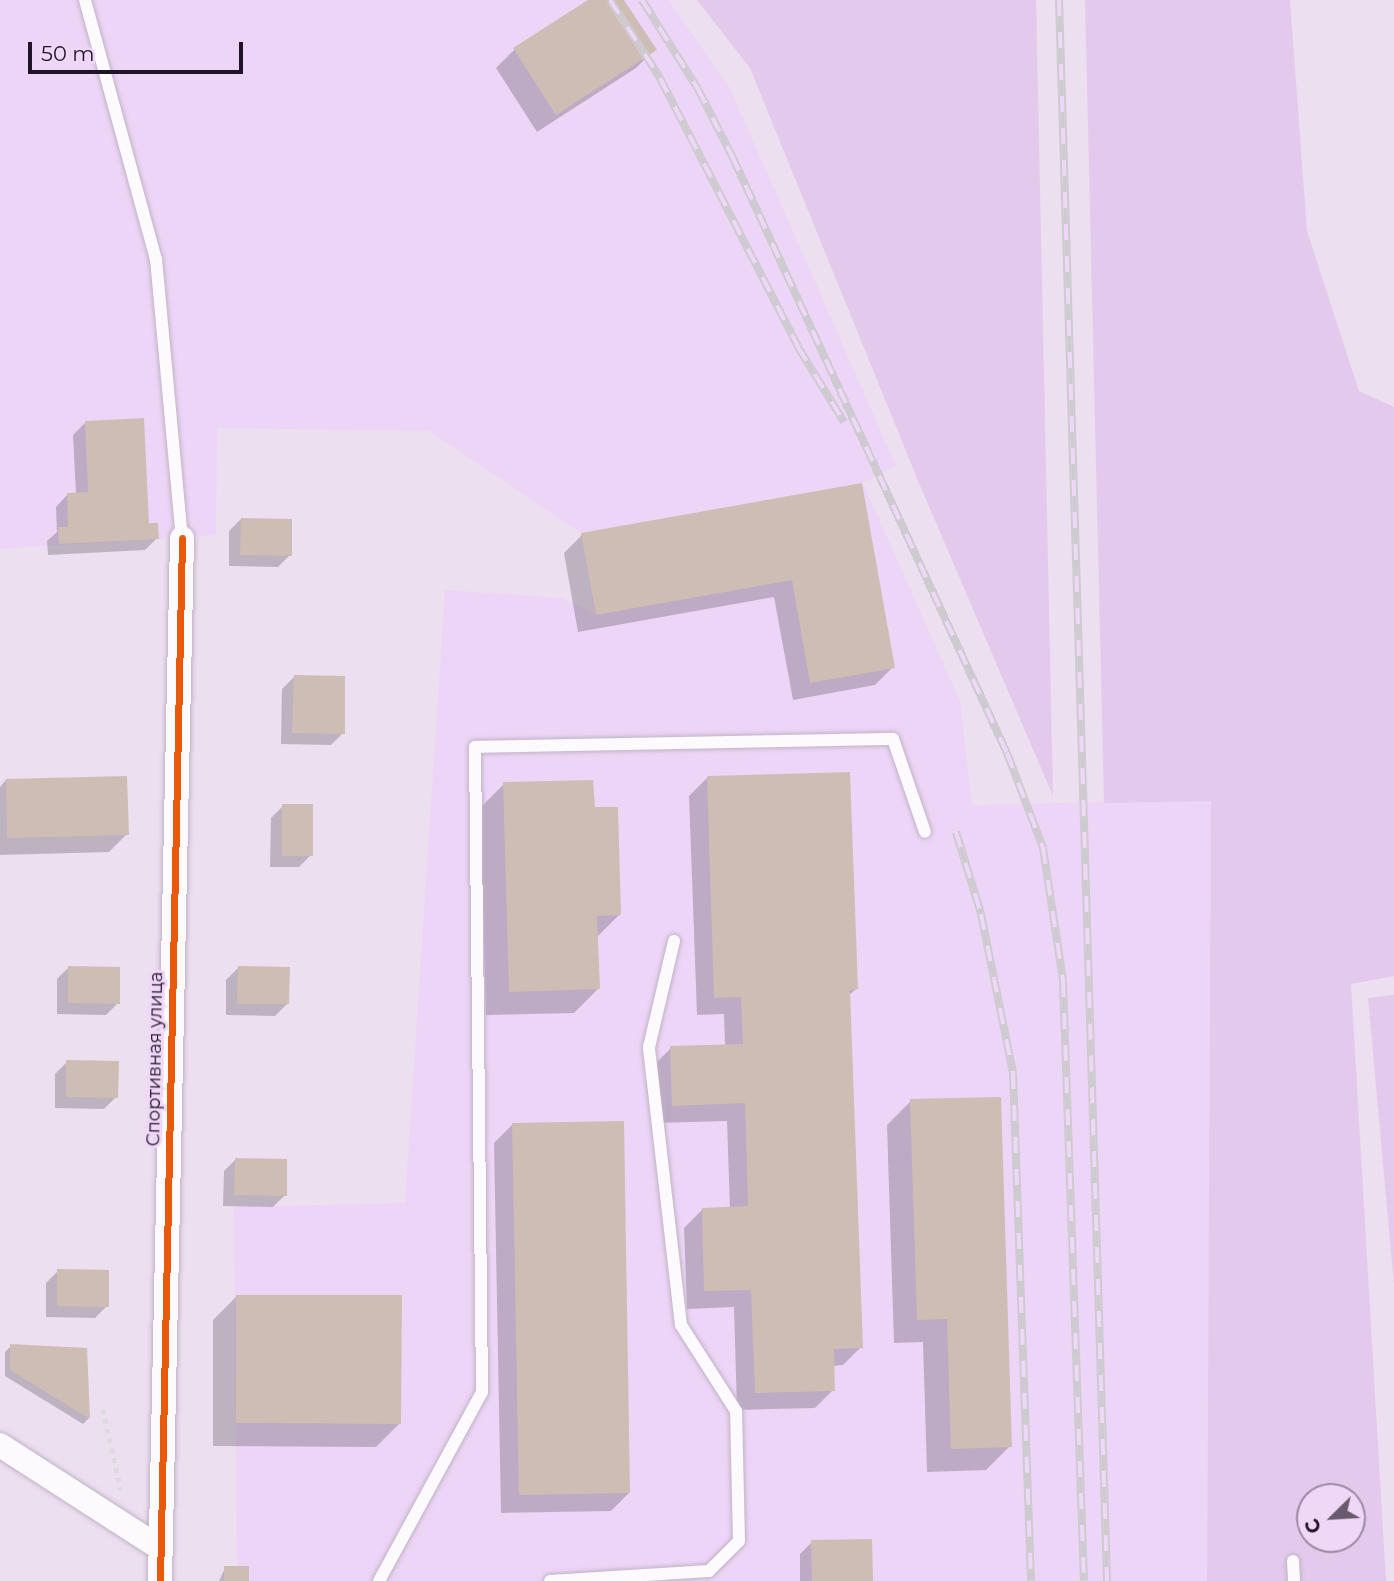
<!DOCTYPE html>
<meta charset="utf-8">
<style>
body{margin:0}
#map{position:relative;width:1394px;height:1581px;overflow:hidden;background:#ecdff0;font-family:Montserrat,sans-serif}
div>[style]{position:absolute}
.built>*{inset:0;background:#edd5f7}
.green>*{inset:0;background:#e3caed}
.shadow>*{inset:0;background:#0003}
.building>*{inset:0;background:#cebdb4}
.path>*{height:4.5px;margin-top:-2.25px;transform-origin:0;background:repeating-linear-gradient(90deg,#dedae0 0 5px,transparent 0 10px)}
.roads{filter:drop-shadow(0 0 2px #c0b3c5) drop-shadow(0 0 2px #c0b3c5)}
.lane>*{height:12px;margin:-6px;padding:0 6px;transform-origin:6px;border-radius:6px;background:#fcfafd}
.street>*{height:24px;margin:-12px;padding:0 12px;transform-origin:12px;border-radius:12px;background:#fcfafd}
.rail>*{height:8px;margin-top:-4px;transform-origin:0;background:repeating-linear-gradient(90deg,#efd7f8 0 16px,#cecbd0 0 32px);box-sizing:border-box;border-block:2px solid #cecbd0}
.cycleway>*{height:7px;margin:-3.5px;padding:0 3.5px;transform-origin:3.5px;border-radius:3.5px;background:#e8590c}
span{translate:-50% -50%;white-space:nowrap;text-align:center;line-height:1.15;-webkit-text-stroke:6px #efd7f8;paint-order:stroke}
.street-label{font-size:18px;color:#221428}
.north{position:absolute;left:1296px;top:1483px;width:70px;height:70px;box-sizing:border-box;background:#efd7f8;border:2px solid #9d89a5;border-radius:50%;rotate:246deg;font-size:19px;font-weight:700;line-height:28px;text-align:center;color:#221428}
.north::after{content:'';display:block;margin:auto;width:24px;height:32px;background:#695b6e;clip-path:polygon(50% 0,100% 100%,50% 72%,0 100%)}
.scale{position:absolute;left:28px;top:42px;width:215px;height:32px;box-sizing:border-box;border:4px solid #221428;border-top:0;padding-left:9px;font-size:21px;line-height:24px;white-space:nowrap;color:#221428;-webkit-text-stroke:5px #efd7f8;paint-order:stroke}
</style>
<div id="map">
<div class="built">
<div style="clip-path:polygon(0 0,668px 0,730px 88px,896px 466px,863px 483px,960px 701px,972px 805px,1211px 800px,1207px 1581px,237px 1581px,234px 1207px,405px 1203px,445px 590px,561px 598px,595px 614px,581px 533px,429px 431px,217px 428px,216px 535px,0 549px)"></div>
</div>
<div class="green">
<div style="clip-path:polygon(697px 0,1036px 0,1053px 796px,919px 483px,750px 68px)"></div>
<div style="clip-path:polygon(evenodd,1085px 0,1290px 0,1307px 231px,1359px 391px,1394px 407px,1394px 976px,1351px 984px,1386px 1581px,1207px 1581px,1211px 801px,1104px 803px,1085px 0,1310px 1497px,1352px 1497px,1352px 1539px,1310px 1539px,1310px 1497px)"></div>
<div style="clip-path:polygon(1394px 995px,1394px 1285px,1368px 998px)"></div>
</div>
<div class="shadow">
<div style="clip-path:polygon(591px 0,622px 0,654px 50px,636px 68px,537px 132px,496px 68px,514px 50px)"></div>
<div style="clip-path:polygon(85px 423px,157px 538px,145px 550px,48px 555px,47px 541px,57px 532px,56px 507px,67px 495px,76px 494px,73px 435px)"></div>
<div style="clip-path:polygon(861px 485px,893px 667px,875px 685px,793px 700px,774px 597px,578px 632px,564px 553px,582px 535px)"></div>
<div style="clip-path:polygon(241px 519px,290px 555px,278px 567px,229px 566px,229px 531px)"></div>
<div style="clip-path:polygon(294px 677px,343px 733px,331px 745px,281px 744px,282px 689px)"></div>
<div style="clip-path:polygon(707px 778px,856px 989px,849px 995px,861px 1347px,843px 1365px,832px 1366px,833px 1390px,815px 1408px,737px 1410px,734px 1307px,687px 1309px,684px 1228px,702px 1210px,730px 1209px,727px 1121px,655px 1123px,653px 1066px,671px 1048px,725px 1046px,724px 1014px,697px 1015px,689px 796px)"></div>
<div style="clip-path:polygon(6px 780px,127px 834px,109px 852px,0 855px,0 787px)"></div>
<div style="clip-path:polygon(504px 784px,593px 809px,619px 915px,596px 938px,598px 989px,574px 1013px,486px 1015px,480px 808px)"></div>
<div style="clip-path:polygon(283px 806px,311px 855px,299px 867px,270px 867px,271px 818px)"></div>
<div style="clip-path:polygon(69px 967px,118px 1003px,106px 1015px,57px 1014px,57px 979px)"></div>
<div style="clip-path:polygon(238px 968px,287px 1004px,275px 1016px,226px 1015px,226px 980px)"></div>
<div style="clip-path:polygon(67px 1062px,116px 1097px,104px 1109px,55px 1108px,55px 1074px)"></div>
<div style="clip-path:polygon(911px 1101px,1010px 1446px,986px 1470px,927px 1472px,923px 1342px,894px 1343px,887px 1125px)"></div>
<div style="clip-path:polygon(512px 1125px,629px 1493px,611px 1511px,501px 1513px,494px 1143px)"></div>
<div style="clip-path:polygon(236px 1159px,285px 1195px,273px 1207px,223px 1206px,224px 1171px)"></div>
<div style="clip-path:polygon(58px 1271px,107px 1306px,95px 1318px,46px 1317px,46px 1283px)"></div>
<div style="clip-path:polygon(237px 1296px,400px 1423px,376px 1447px,213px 1446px,213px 1320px)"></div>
<div style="clip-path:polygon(11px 1346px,86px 1349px,88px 1419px,83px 1424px,5px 1376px,5px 1352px)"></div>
<div style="clip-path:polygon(812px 1542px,872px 1581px,800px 1581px,800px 1554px)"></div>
<div style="clip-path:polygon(225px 1568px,248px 1581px,219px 1581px)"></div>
</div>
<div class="building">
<div style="clip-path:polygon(588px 0,624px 0,657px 50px,556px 115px,513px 48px)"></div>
<div style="clip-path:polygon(144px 418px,149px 523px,158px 523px,159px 539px,59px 544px,58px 527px,68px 527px,67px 493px,88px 492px,85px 421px)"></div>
<div style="clip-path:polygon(862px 483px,895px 668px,810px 683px,792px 580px,596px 615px,581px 533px)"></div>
<div style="clip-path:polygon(241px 518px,292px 519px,292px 556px,240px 555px)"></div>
<div style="clip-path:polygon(294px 675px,345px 676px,345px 734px,292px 733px)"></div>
<div style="clip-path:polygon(850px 772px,858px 989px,850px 990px,863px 1348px,834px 1349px,835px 1391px,755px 1393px,751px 1290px,704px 1291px,702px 1208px,748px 1206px,745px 1103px,672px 1106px,670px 1046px,743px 1044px,741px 997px,714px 998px,707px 776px)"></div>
<div style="clip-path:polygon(127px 776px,129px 835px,7px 838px,6px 779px)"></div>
<div style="clip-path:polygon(593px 780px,595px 807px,618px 807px,621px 915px,597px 916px,600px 989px,509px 992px,503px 782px)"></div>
<div style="clip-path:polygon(282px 804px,313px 804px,313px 856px,282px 856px)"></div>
<div style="clip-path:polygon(68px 966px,120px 967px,120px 1004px,68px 1003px)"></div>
<div style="clip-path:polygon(238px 966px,290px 967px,289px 1004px,237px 1004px)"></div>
<div style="clip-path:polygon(66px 1060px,119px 1061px,118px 1098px,66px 1097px)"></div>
<div style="clip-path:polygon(1001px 1097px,1012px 1447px,951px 1449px,947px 1319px,917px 1320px,910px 1099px)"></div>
<div style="clip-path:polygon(624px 1121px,630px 1493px,519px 1495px,512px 1123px)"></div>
<div style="clip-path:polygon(235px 1158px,287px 1159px,287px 1196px,234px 1195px)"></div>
<div style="clip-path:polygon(57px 1269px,109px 1270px,109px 1307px,57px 1306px)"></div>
<div style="clip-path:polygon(236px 1295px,402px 1295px,401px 1424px,236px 1423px)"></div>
<div style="clip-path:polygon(10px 1344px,87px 1348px,90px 1419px,10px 1370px)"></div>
<div style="clip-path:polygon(872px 1539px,873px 1581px,812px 1581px,811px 1540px)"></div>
<div style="clip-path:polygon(224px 1566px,249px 1566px,249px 1581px,224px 1581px)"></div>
</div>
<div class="path">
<div style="left:103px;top:1409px;width:83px;rotate:77.5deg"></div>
</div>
<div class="roads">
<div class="lane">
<div style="left:85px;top:0;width:269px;rotate:74.7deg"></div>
<div style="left:156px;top:259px;width:280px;rotate:84.7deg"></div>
<div style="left:1293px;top:1561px;width:20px;rotate:87deg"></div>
<div style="left:379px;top:1581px;width:215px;rotate:-61.4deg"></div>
<div style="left:482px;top:1392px;width:645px;rotate:-90.62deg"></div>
<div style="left:475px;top:747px;width:418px;rotate:-1.1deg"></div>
<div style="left:893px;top:739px;width:98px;rotate:71deg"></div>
<div style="left:550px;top:1581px;width:159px;rotate:-3.6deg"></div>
<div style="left:709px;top:1571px;width:42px;rotate:-45deg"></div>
<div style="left:739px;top:1541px;width:130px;rotate:-91.3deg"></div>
<div style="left:736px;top:1411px;width:102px;rotate:-122.6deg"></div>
<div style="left:681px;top:1325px;width:280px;rotate:-96.6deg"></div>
<div style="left:649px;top:1047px;width:109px;rotate:-76.7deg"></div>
</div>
<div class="street">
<div style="left:0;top:1445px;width:190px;rotate:32.8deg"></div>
<div style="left:160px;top:1581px;width:1043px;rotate:-88.79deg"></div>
</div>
</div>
<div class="rail">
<div style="left:610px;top:0;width:93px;rotate:57.3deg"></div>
<div style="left:660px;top:78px;width:302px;rotate:62.8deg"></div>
<div style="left:798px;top:347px;width:88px;rotate:58.5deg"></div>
<div style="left:642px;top:0;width:105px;rotate:57.8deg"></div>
<div style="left:698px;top:89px;width:75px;rotate:63.1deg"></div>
<div style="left:732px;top:156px;width:657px;rotate:65.27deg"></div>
<div style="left:1007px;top:753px;width:102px;rotate:69.2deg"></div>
<div style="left:1043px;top:848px;width:134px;rotate:81.4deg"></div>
<div style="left:1063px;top:981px;width:600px;rotate:88deg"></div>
<div style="left:1059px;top:0;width:1582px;rotate:88.26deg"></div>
<div style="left:956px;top:832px;width:86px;rotate:73deg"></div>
<div style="left:981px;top:914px;width:162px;rotate:78.6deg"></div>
<div style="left:1013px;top:1073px;width:508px;rotate:87.97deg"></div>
</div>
<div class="cycleway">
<div style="left:160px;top:1581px;width:1043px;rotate:-88.79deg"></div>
</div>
<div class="street-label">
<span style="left:155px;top:1059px;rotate:-89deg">Спортивная улица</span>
</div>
<div class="north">С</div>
<div class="scale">50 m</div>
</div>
